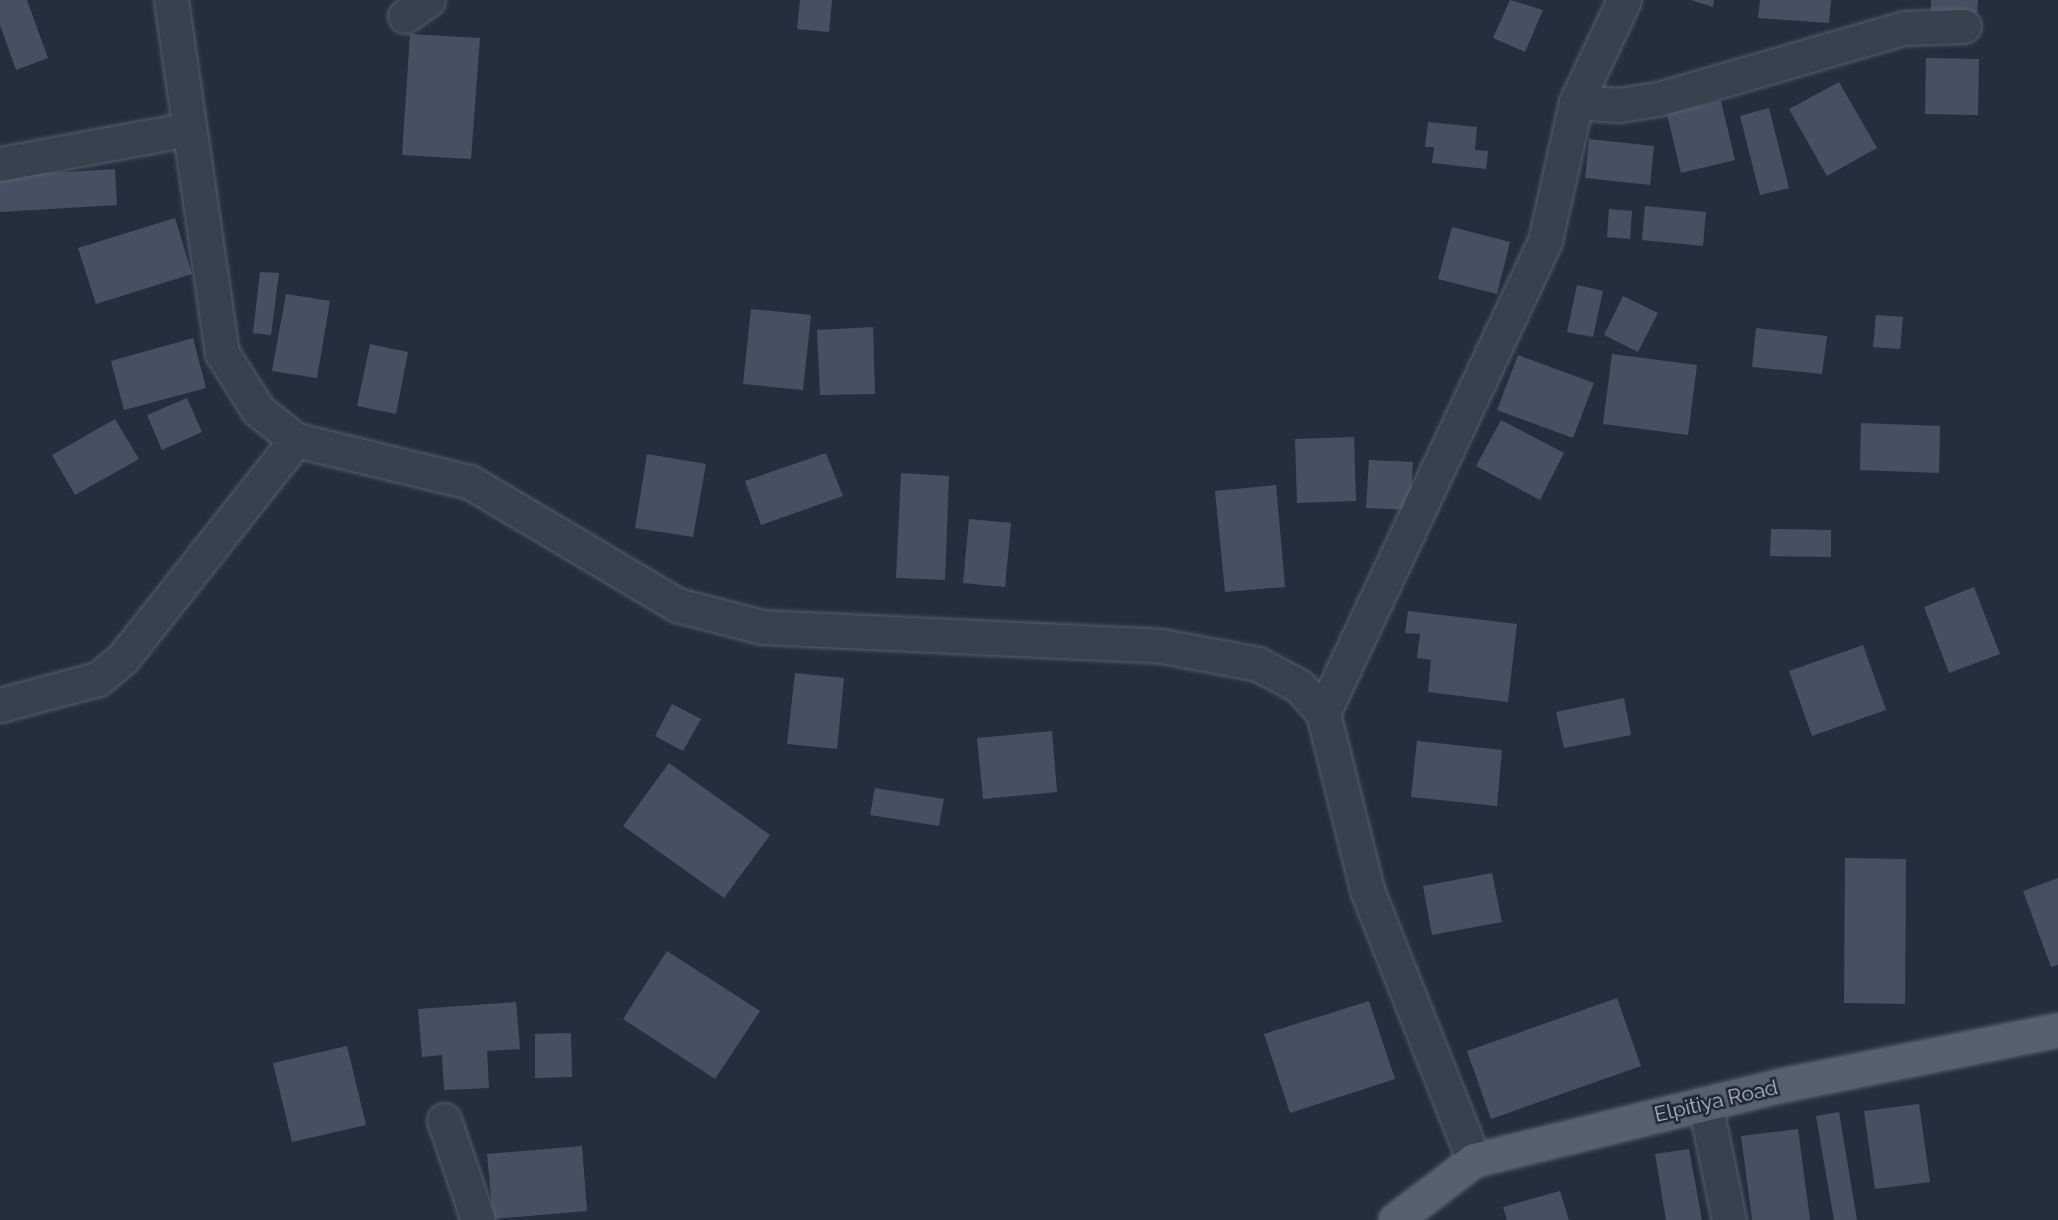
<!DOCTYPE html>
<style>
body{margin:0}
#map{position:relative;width:2058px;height:1220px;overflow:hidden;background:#242f3e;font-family:Raleway,sans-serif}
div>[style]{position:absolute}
.building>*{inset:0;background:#455162}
.roads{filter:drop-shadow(0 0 2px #565f6c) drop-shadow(0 0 2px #565f6c)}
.minor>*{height:33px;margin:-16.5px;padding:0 16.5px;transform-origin:16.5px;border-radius:16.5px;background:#38414e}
.major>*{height:33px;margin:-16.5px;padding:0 16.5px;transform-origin:16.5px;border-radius:16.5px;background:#56606e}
span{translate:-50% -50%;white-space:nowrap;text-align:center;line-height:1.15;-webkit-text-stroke:5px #1d2633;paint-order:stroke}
.street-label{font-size:21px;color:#b4bcc9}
</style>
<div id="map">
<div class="building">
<div style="clip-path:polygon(0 0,27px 0,48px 58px,16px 70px,0 25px)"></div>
<div style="clip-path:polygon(800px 0,832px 0,829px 32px,797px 29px)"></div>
<div style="clip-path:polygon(1510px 0,1543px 10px,1525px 52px,1493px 38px)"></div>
<div style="clip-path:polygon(1691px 0,1714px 0,1713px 7px)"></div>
<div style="clip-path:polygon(1760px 0,1831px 0,1829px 23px,1758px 18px)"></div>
<div style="clip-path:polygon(1931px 0,1978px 0,1977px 13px,1931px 10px)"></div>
<div style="clip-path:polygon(410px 34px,480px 38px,471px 159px,402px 155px)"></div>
<div style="clip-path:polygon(1926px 58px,1979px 59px,1978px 115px,1925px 114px)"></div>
<div style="clip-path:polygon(1839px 82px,1877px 148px,1827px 176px,1789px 109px)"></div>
<div style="clip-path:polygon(1721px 101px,1735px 160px,1681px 173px,1667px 114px)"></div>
<div style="clip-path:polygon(1769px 108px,1789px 188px,1760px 195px,1740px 116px)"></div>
<div style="clip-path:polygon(1428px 122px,1477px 127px,1475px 150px,1488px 151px,1486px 169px,1432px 163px,1434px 147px,1425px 147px)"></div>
<div style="clip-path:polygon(1589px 139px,1654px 146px,1650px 185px,1585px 178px)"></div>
<div style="clip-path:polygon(115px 169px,117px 205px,0 212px,0 176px)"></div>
<div style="clip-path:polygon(1645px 206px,1706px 212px,1703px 246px,1642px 240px)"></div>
<div style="clip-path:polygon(1609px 209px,1632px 211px,1630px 239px,1607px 237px)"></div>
<div style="clip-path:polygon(175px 218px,192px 274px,96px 304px,78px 248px)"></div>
<div style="clip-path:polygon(1452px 227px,1510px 242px,1497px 294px,1438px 279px)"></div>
<div style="clip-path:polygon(260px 272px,279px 273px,271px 335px,253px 333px)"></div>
<div style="clip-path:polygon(1577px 285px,1603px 291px,1593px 337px,1567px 332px)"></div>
<div style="clip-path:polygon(286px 294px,330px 301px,317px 378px,272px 371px)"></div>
<div style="clip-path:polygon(1623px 296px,1658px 313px,1638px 352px,1604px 335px)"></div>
<div style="clip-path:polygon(751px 309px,811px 315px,803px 390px,743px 384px)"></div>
<div style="clip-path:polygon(1876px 315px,1903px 317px,1900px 349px,1873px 347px)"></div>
<div style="clip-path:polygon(873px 327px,875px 394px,820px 395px,817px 330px)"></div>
<div style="clip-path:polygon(1756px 328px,1827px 336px,1822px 374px,1752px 367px)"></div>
<div style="clip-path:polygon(193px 338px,206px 388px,124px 410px,111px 361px)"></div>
<div style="clip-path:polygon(370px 344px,408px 352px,396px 414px,357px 406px)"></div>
<div style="clip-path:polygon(1612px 354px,1697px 365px,1688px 435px,1603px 424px)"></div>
<div style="clip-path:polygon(1518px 355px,1594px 383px,1573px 438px,1497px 410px)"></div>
<div style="clip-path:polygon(187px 398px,202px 432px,162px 450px,147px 415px)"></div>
<div style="clip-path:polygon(115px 419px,139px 459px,75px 495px,52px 455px)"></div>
<div style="clip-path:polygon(1501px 420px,1564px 453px,1540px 500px,1476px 466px)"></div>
<div style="clip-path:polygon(1861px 423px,1940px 426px,1939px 473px,1860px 470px)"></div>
<div style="clip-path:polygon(1354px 437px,1356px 501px,1297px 503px,1295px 439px)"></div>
<div style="clip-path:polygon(826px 453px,843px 496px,761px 525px,745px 481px)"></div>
<div style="clip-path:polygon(647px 454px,706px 464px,693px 537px,635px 528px)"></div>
<div style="clip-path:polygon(1369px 460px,1413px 462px,1410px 510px,1366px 508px)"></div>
<div style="clip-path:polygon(901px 473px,949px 476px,945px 580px,896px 578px)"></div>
<div style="clip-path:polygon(1276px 485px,1285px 587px,1225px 592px,1215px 491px)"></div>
<div style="clip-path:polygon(969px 519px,1011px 523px,1005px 587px,963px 583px)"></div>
<div style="clip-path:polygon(1771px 529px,1831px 530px,1831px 557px,1770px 556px)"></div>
<div style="clip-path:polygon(1974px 587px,2000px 654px,1949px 673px,1924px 607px)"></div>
<div style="clip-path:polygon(1408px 611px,1517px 624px,1508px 702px,1428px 692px,1431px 660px,1417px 658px,1420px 634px,1405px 633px)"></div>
<div style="clip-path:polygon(1863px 645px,1886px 710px,1812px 736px,1789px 671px)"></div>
<div style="clip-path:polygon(795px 673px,844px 678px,837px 749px,787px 744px)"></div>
<div style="clip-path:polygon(1624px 698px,1631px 735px,1564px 748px,1556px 712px)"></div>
<div style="clip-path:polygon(672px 704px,701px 719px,683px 751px,655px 736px)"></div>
<div style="clip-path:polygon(1052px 731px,1057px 792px,983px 799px,977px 738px)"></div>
<div style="clip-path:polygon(1417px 741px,1502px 750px,1497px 806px,1411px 797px)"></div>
<div style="clip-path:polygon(669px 763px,770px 835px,724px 898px,623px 826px)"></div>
<div style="clip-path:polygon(875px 788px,944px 799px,939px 826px,870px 815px)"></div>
<div style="clip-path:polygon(1845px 858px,1906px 859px,1905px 1004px,1844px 1003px)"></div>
<div style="clip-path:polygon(1492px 873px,1502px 922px,1432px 935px,1423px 886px)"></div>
<div style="clip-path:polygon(2058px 878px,2058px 965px,2051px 967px,2023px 891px)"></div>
<div style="clip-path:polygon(667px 951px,760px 1011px,715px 1079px,623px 1019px)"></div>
<div style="clip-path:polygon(1617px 998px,1641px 1066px,1491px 1119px,1467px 1051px)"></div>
<div style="clip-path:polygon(1369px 1001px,1395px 1079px,1290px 1113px,1264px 1034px)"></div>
<div style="clip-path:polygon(516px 1002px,520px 1049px,487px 1051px,489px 1088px,444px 1090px,442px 1055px,422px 1057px,418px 1009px)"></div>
<div style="clip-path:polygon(571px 1033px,572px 1077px,535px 1078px,535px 1034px)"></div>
<div style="clip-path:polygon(347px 1046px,366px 1125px,292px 1142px,273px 1063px)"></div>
<div style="clip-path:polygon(1919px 1104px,1930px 1182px,1875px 1189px,1864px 1111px)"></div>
<div style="clip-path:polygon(1839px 1112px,1857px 1220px,1834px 1220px,1816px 1116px)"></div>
<div style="clip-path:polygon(1798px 1129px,1810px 1220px,1752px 1220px,1741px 1136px)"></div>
<div style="clip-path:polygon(582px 1146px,587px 1211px,493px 1219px,487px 1154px)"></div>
<div style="clip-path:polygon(1689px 1149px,1702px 1220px,1666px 1220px,1655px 1154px)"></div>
<div style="clip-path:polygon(1560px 1191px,1569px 1220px,1507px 1220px,1503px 1207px)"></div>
</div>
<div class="roads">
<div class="minor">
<div style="left:171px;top:0;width:357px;rotate:81.8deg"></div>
<div style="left:222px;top:353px;width:67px;rotate:57.7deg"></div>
<div style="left:258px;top:410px;width:48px;rotate:38.3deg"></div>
<div style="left:296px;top:440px;width:179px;rotate:13.6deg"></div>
<div style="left:470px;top:482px;width:241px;rotate:30.7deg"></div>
<div style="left:677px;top:605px;width:88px;rotate:14.5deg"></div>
<div style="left:762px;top:627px;width:400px;rotate:2.7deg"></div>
<div style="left:1162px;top:646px;width:98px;rotate:10.6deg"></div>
<div style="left:1258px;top:664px;width:47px;rotate:28.2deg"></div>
<div style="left:1299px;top:686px;width:36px;rotate:48deg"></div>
<div style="left:1323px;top:713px;width:182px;rotate:76deg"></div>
<div style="left:1367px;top:890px;width:290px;rotate:68.4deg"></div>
<div style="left:405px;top:16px;width:28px;rotate:-35deg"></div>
<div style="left:1576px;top:102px;width:43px;rotate:4deg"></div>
<div style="left:1619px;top:105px;width:39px;rotate:-9deg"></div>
<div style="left:1658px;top:99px;width:256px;rotate:-16.1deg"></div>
<div style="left:1904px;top:28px;width:60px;rotate:-1.9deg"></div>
<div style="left:0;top:164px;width:191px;rotate:-10.5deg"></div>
<div style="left:0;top:705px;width:101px;rotate:-14.9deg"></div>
<div style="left:98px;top:679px;width:33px;rotate:-40deg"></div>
<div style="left:123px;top:658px;width:278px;rotate:-51.6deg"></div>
<div style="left:1323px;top:713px;width:522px;rotate:-64.81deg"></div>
<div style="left:1545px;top:241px;width:142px;rotate:-77.4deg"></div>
<div style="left:1576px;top:102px;width:113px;rotate:-64.8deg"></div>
<div style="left:1705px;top:1104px;width:118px;rotate:78.3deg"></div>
<div style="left:444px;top:1120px;width:106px;rotate:71.2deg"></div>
</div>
<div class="major">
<div style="left:1395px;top:1220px;width:99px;rotate:-37.2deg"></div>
<div style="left:1474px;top:1160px;width:317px;rotate:-13.7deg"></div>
<div style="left:1782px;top:1085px;width:281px;rotate:-11.3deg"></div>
</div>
</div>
<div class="street-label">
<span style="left:1716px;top:1101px;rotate:-13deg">Elpitiya Road</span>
</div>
</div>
